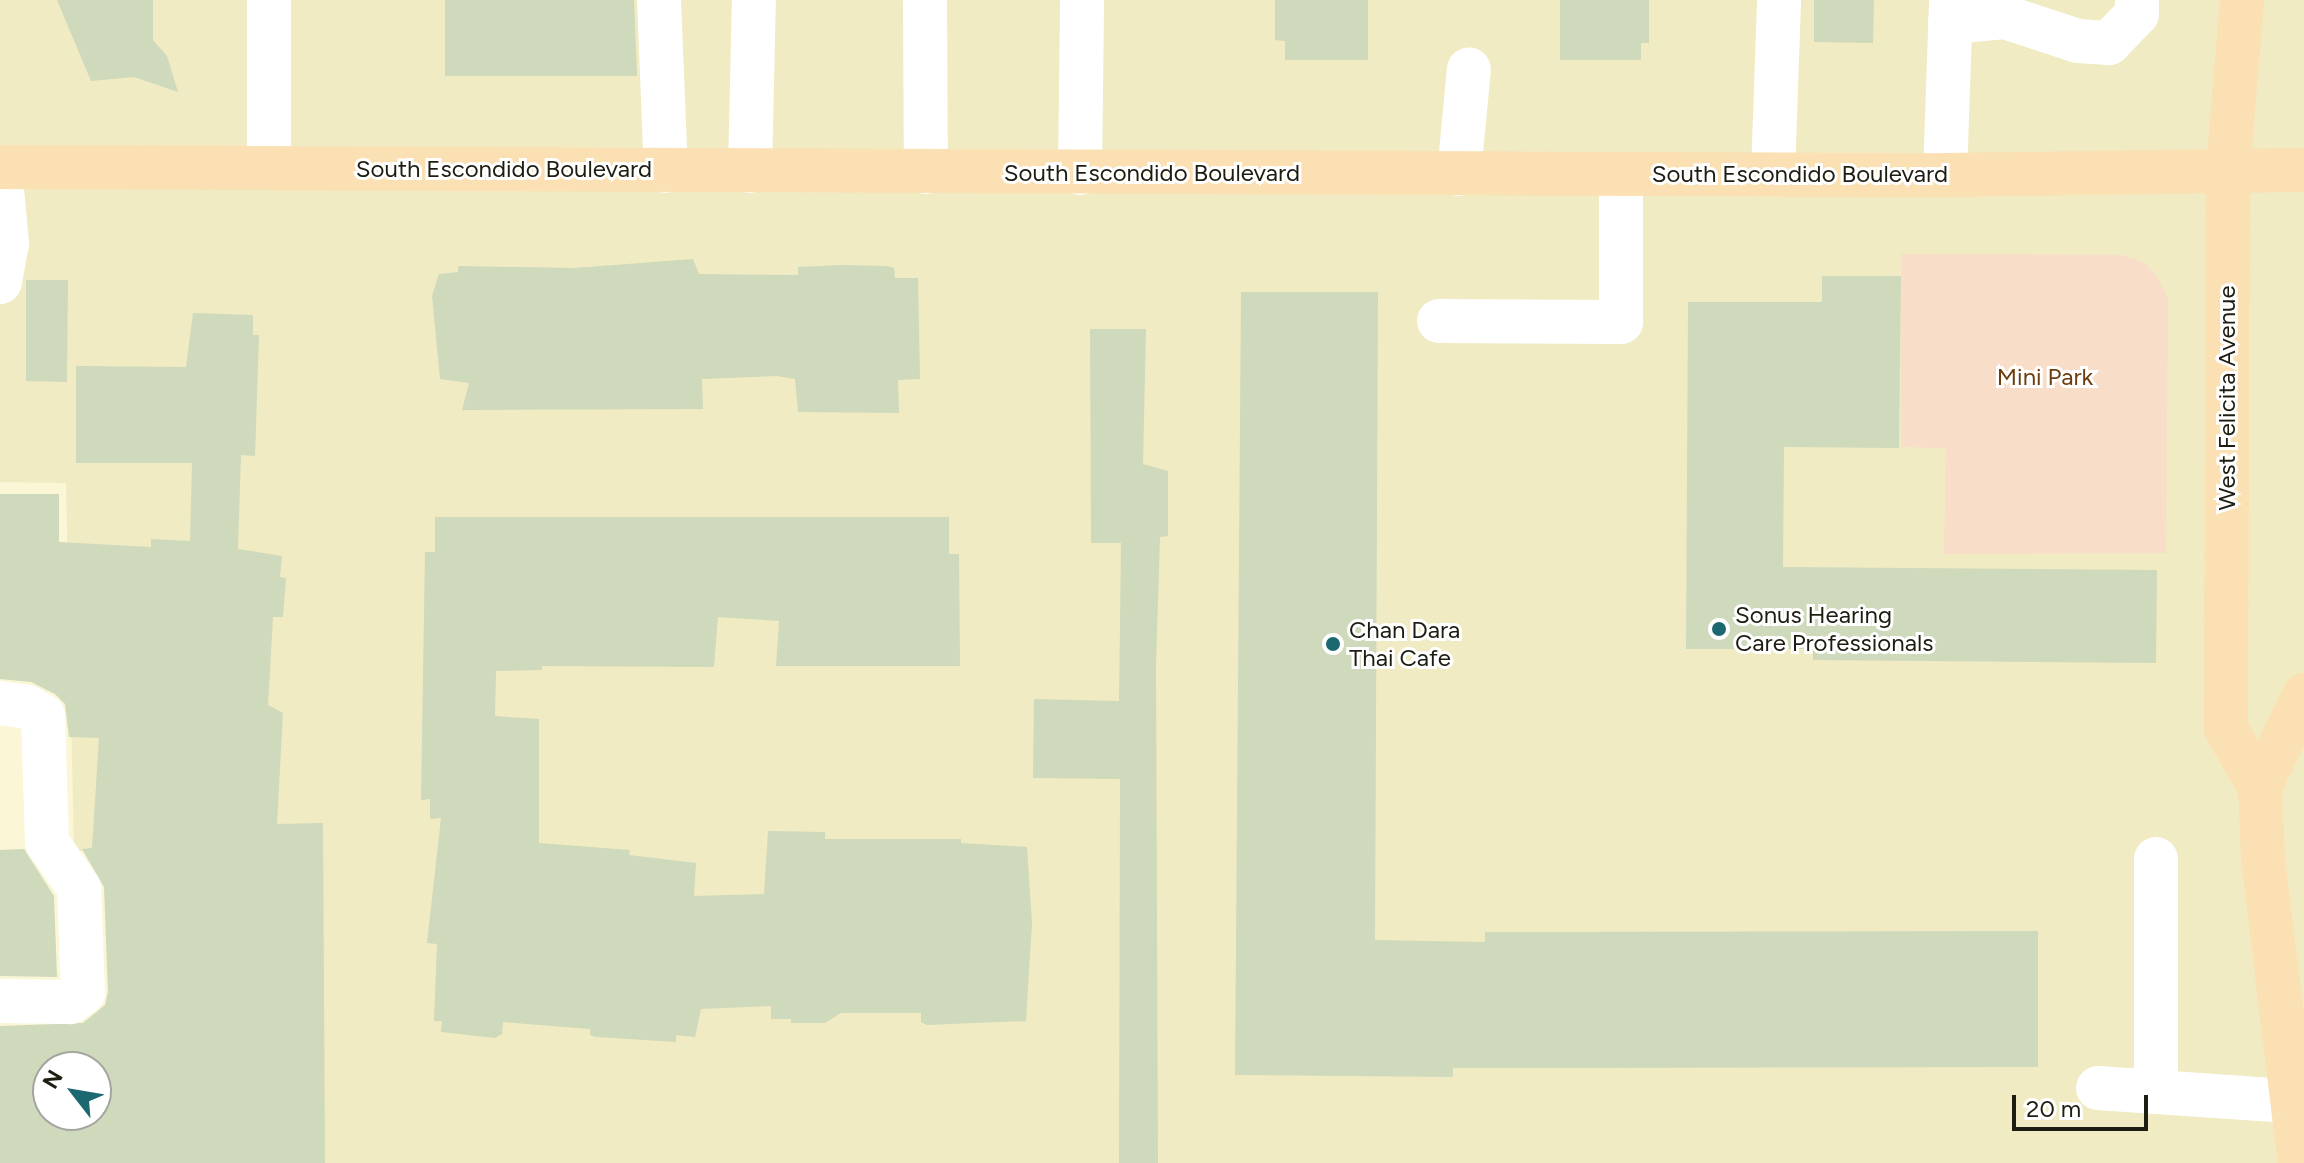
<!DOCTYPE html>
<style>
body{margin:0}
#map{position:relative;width:2304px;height:1163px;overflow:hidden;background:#faf6d6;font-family:Figtree,sans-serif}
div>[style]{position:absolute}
.built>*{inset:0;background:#f0ebc3}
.green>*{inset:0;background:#f8ddc9}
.building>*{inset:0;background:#cfd9bb}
.minor>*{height:44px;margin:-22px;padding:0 22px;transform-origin:22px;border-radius:22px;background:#fff}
.major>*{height:44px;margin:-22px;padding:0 22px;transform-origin:22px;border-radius:22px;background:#fae0b2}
.dots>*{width:22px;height:22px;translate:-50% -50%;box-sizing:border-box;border:4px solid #fff;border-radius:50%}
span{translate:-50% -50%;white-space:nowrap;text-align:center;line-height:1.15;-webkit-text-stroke:6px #fff;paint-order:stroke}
.street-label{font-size:24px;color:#1e1d11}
.park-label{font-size:24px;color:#6e3d0c}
.poi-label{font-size:24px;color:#1e1d11}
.left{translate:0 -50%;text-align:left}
.north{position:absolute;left:32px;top:1051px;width:80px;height:80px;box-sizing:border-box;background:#fff;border:2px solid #a5a5a0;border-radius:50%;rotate:301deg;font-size:22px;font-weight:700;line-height:32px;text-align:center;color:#1e1d11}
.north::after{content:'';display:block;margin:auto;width:28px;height:36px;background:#1c6871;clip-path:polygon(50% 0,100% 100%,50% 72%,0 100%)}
.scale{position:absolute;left:2012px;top:1095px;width:136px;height:36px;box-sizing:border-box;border:4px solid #1e1d11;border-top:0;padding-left:10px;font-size:24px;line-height:28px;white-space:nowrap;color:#1e1d11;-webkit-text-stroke:6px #fff;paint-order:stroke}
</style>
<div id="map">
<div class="built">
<div style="clip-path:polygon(0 0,2304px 0,2304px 1163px,278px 1163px,280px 852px,74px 851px,66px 483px,0 482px)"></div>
</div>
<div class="green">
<div style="clip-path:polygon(1901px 254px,2121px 255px,2144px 262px,2156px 275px,2168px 298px,2166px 553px,1944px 554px,1946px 448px,1901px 447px)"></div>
</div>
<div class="building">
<div style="clip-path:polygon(57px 0,153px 0,153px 40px,167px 56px,178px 92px,134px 77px,91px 81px)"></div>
<div style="clip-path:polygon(445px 0,634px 0,637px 76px,445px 76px)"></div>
<div style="clip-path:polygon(1275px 0,1368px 0,1368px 60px,1285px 60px,1285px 41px,1275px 40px)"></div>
<div style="clip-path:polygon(1560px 0,1649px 0,1649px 43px,1641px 43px,1641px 60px,1560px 60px)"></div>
<div style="clip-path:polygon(1814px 0,1874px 0,1873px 43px,1814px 42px)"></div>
<div style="clip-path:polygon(693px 259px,699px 274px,798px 275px,798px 267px,841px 265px,887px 266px,894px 268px,895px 278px,918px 278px,920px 379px,898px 380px,899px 413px,798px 412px,795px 379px,777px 376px,702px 379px,703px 409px,462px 410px,469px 383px,440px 379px,432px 296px,439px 274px,458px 272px,458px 266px,574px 268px)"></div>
<div style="clip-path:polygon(1822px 276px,1901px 276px,1899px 448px,1784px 447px,1783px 567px,2157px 570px,2156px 663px,1813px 660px,1813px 649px,1686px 649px,1688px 302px,1822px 302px)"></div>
<div style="clip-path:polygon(26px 280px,68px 280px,67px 382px,26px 381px)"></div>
<div style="clip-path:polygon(1241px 292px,1378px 292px,1375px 940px,1485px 942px,1485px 932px,2038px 931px,2038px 1067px,1453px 1068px,1453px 1077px,1235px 1075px)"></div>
<div style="clip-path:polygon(evenodd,193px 313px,253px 315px,253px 335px,259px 335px,255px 456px,241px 455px,238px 549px,282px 556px,280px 577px,286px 578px,283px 617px,273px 617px,268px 705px,283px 713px,277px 824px,323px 823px,325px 1163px,0 1163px,0 1026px,83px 1023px,105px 1005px,108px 992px,104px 887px,82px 849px,92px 848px,99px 738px,69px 737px,65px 704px,55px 694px,31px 682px,0 679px,0 494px,59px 494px,59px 542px,151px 547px,151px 539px,190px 541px,192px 463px,76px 463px,76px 366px,186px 367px,193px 313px,48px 1067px,96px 1067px,96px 1115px,48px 1115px,48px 1067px)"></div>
<div style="clip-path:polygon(1090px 329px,1146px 329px,1143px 464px,1168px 471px,1168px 536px,1160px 537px,1156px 665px,1158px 1163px,1119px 1163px,1120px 779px,1033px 778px,1034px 699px,1119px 701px,1121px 543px,1091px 543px)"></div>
<div style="clip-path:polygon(435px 517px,949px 517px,949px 554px,959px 554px,960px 666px,776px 666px,779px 621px,718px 617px,714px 667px,542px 666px,542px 670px,496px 671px,495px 716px,539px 719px,539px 843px,630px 850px,629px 855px,696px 863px,694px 896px,764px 894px,768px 831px,825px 832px,825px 839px,961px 839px,961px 843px,1027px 847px,1032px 923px,1026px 1021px,927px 1025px,921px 1022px,921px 1013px,841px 1013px,825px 1023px,791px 1023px,791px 1019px,771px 1019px,771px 1006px,701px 1009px,695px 1037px,676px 1035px,676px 1042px,596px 1037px,590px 1035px,590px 1029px,503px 1022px,502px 1034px,495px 1038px,441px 1032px,442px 1021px,434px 1021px,437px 944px,427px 943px,441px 818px,430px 819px,430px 799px,421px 800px,425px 552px,435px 552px)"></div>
<div style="clip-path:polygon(24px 849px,54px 896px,57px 977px,0 976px,0 850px)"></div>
</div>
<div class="minor">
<div style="left:659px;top:0;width:171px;rotate:87.7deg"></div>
<div style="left:925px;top:0;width:172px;rotate:89.7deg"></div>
<div style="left:1950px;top:22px;width:55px;rotate:-5.2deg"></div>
<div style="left:2005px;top:17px;width:77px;rotate:18.2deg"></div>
<div style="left:2078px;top:41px;width:31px;rotate:4deg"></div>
<div style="left:2109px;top:43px;width:40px;rotate:-46deg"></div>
<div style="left:2137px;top:14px;width:14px;rotate:-90deg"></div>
<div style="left:269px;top:166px;width:166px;rotate:-90deg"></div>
<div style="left:750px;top:171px;width:171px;rotate:-88.7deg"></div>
<div style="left:1080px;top:173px;width:173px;rotate:-89.3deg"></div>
<div style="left:1459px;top:174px;width:105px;rotate:-84.6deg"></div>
<div style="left:1773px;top:174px;width:174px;rotate:-88deg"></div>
<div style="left:1945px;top:175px;width:175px;rotate:-88deg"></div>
<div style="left:0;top:282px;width:39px;rotate:-80deg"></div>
<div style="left:7px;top:244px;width:77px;rotate:-95.2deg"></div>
<div style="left:1439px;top:321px;width:182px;rotate:0.3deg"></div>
<div style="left:1621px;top:322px;width:148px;rotate:-90deg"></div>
<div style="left:0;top:703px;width:27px;rotate:8deg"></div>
<div style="left:27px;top:707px;width:18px;rotate:29deg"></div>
<div style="left:43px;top:716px;width:126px;rotate:88.2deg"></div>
<div style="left:47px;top:842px;width:56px;rotate:55.2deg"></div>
<div style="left:79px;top:888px;width:105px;rotate:87.8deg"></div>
<div style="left:83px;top:993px;width:16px;rotate:145deg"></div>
<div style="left:70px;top:1002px;width:70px;rotate:-179.2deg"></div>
<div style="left:2156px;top:859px;width:233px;rotate:90deg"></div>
<div style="left:2098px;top:1088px;width:206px;rotate:3.9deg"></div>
</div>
<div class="major">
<div style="left:2242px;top:0;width:172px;rotate:94.7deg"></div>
<div style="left:2228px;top:171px;width:558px;rotate:90.21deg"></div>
<div style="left:2226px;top:729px;width:67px;rotate:59.6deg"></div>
<div style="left:2260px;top:787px;width:72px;rotate:87.6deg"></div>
<div style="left:2263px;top:859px;width:306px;rotate:83.1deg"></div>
<div style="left:0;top:167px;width:1945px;rotate:0.24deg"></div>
<div style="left:1945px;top:175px;width:359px;rotate:-0.8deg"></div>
<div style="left:2260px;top:787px;width:102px;rotate:-64.4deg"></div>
</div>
<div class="dots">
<div style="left:1719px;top:629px;background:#1c6871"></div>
<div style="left:1333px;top:644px;background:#1c6871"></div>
</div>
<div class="street-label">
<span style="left:504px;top:169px">South Escondido Boulevard</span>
<span style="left:1152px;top:173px">South Escondido Boulevard</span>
<span style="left:1800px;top:174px">South Escondido Boulevard</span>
<span style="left:2227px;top:398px;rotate:-90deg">West Felicita Avenue</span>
</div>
<div class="park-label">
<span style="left:2045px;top:377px">Mini Park</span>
</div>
<div class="poi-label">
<span class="left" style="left:1735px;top:629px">Sonus Hearing<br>Care Professionals</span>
<span class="left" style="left:1349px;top:644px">Chan Dara<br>Thai Cafe</span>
</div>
<div class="north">N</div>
<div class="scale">20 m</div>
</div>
